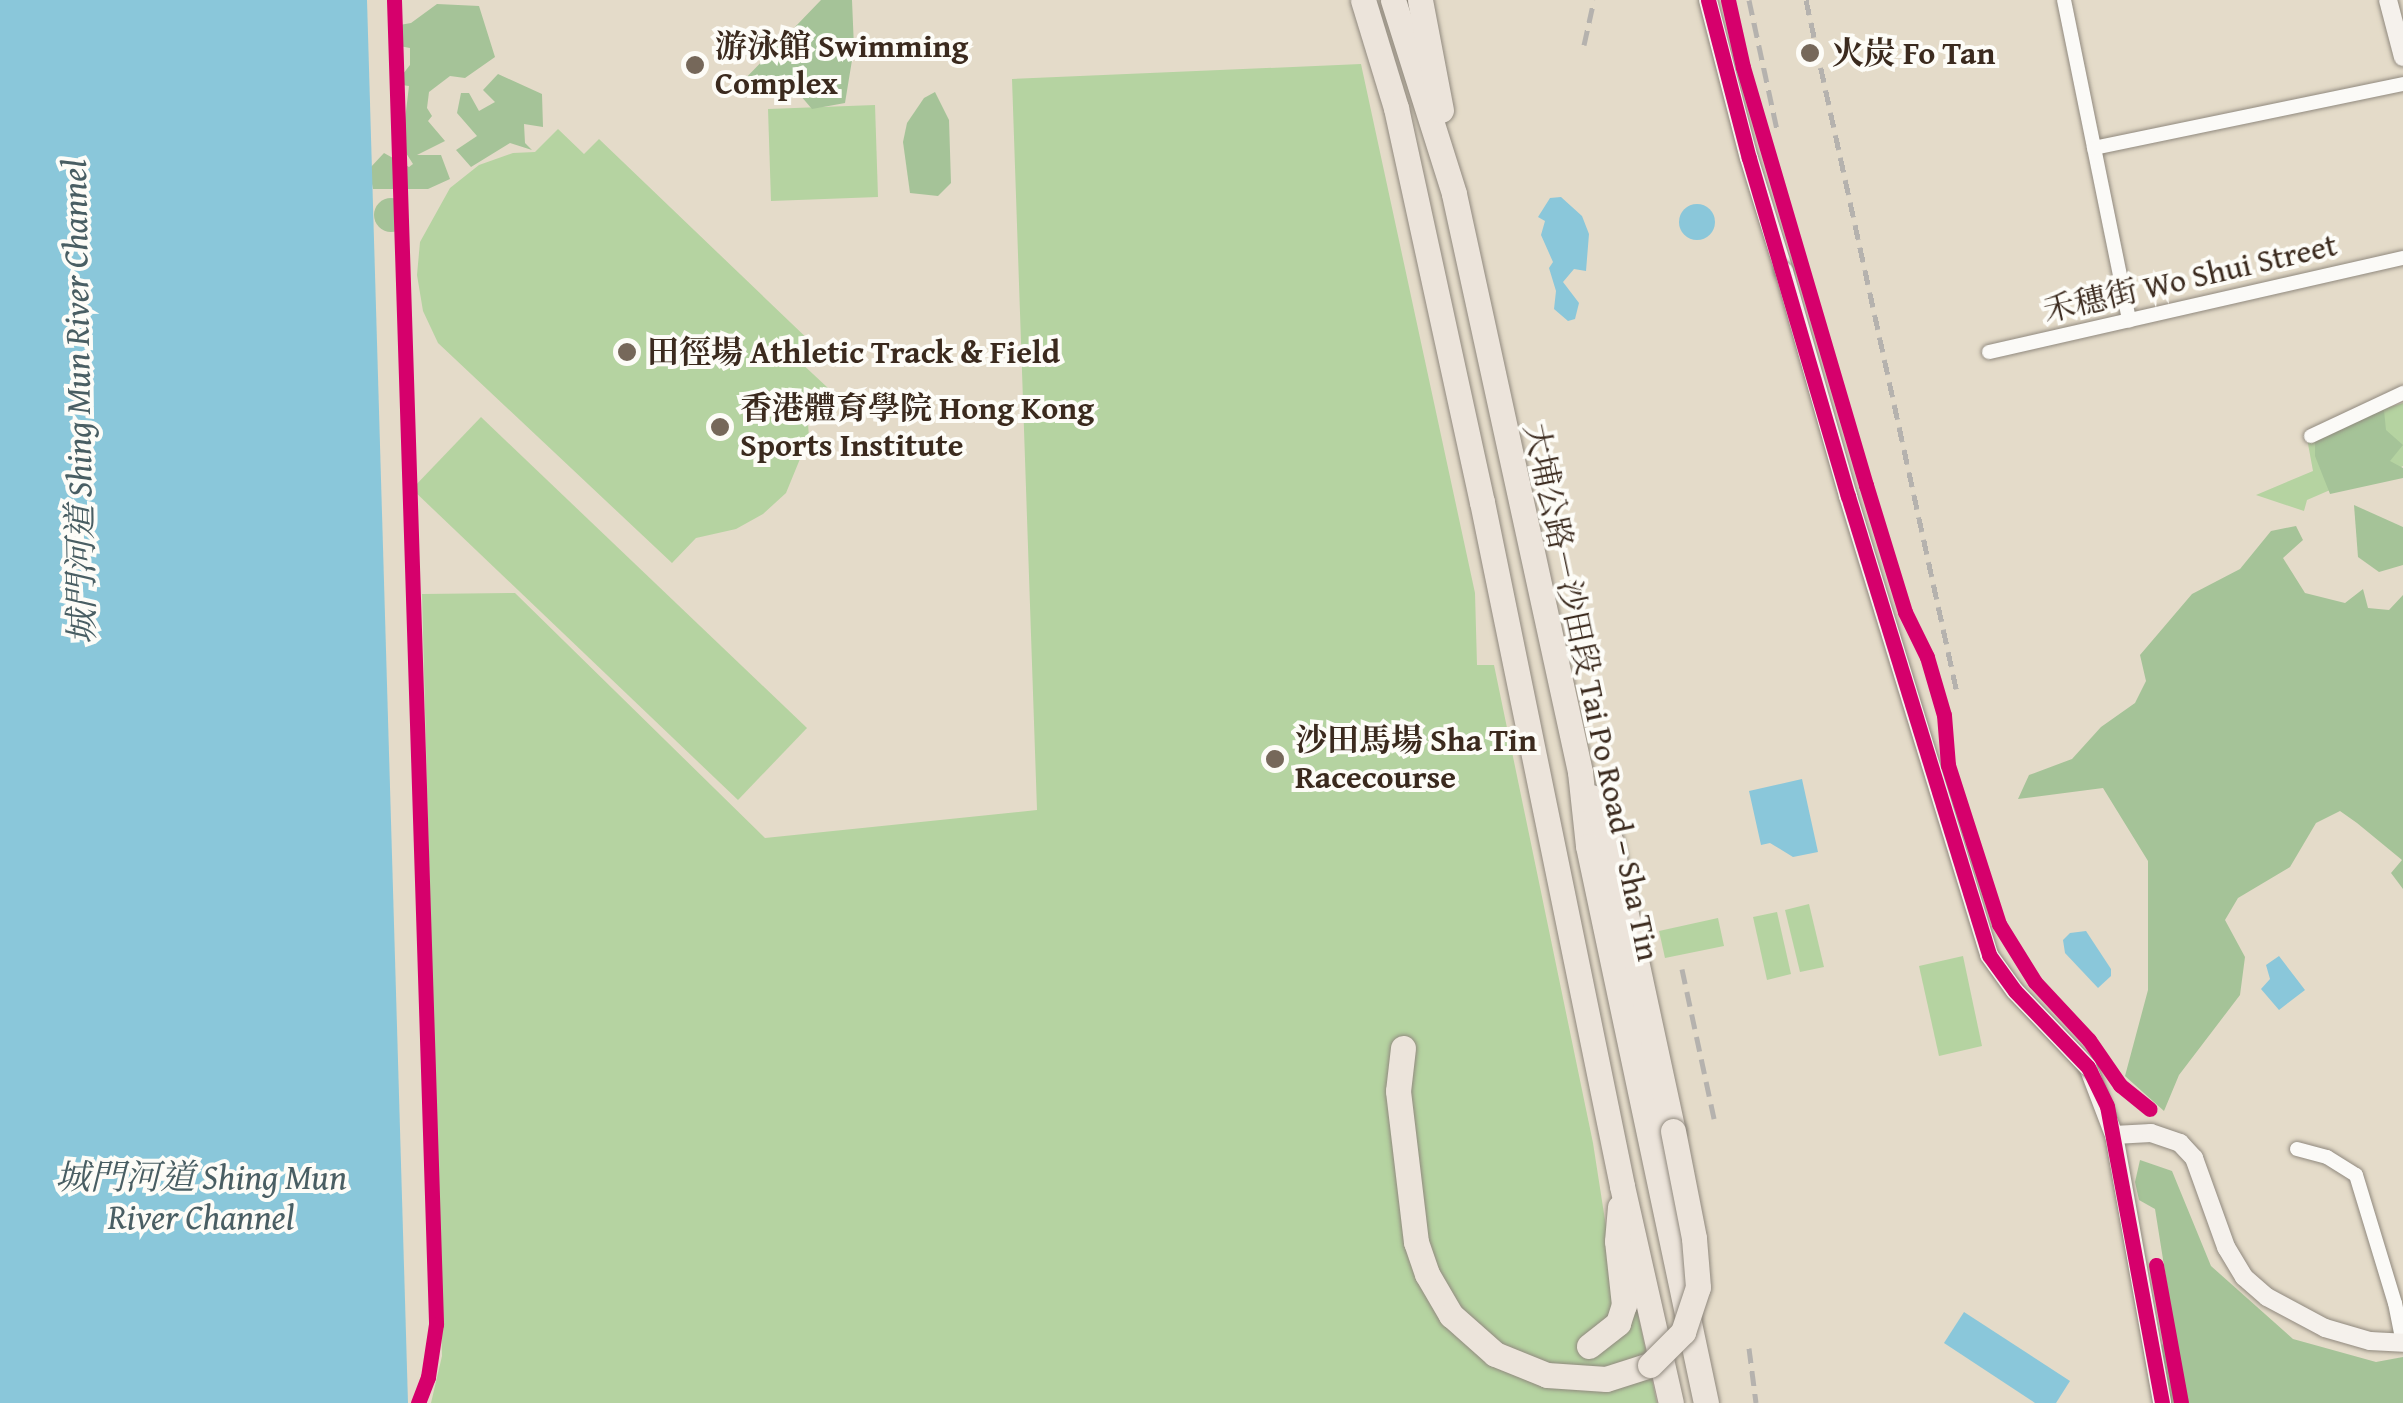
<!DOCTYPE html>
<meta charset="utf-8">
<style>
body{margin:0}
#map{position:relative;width:2403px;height:1403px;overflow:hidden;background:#e4dbc9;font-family:"Gentium Book Plus","Noto Serif TC",serif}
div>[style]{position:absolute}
.green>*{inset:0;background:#b5d3a1}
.forest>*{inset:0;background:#a5c398}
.round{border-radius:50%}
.water>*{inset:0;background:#8ac7da}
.roads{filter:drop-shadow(0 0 2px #90897e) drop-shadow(0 0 2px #90897e)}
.street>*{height:14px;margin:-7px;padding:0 7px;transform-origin:7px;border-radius:7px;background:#fbfaf7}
.secondary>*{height:18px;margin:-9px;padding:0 9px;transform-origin:9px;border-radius:9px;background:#f5f1ec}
.highway>*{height:25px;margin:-12.5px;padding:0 12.5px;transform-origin:12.5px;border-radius:12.5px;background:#ece4db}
.rail>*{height:5px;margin-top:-2.5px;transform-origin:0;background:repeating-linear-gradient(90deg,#b5b2ae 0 15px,transparent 0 23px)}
.bridges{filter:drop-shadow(0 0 2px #90897e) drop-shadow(0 0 2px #90897e)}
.secondary-bridge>*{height:18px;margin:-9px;padding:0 9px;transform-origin:9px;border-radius:9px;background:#f5f1ec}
.highway-bridge>*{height:25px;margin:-12.5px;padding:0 12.5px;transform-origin:12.5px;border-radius:12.5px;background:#ece4db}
.cycleway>*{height:15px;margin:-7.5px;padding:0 7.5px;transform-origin:7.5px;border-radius:7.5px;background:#d6006c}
.dots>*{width:28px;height:28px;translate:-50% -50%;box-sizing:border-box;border:5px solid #fdfcf7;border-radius:50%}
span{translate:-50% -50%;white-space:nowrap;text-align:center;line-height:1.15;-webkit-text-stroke:8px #fdfcf7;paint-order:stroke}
.poi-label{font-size:32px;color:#3b2a1e;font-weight:700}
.left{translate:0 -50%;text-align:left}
.street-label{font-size:32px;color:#3b2a1e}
.water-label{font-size:35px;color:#495e63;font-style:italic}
</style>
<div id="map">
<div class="green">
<div style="clip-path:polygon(1361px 64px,1475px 593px,1477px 665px,1494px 665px,1593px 1143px,1614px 1278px,1630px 1277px,1657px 1403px,431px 1403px,442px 1356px,422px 594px,515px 593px,765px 838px,1037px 810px,1012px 79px)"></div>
<div style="clip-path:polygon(875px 105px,878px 197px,771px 201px,768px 109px)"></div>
<div style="clip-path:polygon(558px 129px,584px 154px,599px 139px,813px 344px,798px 360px,828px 388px,807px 411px,809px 437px,786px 493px,763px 514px,736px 529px,696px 538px,672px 563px,438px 343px,423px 311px,417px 275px,420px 242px,450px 188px,479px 165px,513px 153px,535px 152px)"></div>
<div style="clip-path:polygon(2403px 403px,2403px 466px,2365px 486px,2360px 477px,2307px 500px,2304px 511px,2256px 495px,2313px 471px,2306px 433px)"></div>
<div style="clip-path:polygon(481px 417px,807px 728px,738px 800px,412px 489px)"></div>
<div style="clip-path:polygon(1809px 904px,1824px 967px,1800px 972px,1785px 910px)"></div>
<div style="clip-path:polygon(1777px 912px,1791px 974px,1767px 980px,1753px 917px)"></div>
<div style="clip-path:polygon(1718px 918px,1724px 946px,1665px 958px,1659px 931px)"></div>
<div style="clip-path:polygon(1963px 956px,1982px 1046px,1939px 1056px,1919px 966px)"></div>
</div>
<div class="forest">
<div style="clip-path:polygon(821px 0,852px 0,854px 48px,845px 103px,812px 109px,794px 88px,755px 91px,741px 83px)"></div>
<div style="clip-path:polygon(437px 4px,479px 6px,495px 57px,465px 78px,450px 76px,429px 92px,427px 108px,432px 116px,428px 121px,445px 141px,417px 155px,441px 155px,450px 179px,428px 189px,373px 189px,369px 169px,384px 153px,409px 167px,413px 164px,406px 153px,404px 128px,409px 86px,395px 84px,410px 65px,410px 48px,394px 45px,394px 26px,411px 23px)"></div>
<div style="clip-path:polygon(498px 74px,542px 94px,543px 127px,524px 124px,525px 143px,532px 150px,510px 143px,471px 167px,456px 150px,477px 136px,457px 113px,461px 93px,469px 93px,479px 111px,495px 102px,483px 90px)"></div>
<div style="clip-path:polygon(935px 92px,949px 120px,951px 183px,938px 196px,910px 193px,903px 142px,907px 123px,924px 98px)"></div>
<div class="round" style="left:374px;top:198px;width:34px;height:34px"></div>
<div style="clip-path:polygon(2384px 410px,2386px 430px,2403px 445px,2390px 461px,2403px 468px,2403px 478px,2330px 494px,2315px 456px,2315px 439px,2336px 421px)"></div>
<div style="clip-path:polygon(2354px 505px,2403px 527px,2403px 565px,2379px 572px,2358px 557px)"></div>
<div style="clip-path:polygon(2296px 526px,2303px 540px,2283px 558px,2305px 593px,2345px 603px,2363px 589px,2368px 608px,2389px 610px,2403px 595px,2403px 889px,2391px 873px,2402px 860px,2357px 823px,2340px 811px,2316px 823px,2290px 867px,2238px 898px,2225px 920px,2245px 957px,2240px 995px,2179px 1075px,2164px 1111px,2125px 1076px,2148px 990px,2148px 861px,2103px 788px,2018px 799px,2029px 775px,2072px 759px,2101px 727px,2135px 703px,2146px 681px,2140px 655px,2192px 594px,2240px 569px,2271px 531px)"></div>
<div style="clip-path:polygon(2140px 1160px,2172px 1171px,2211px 1266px,2293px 1339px,2376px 1362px,2403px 1357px,2403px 1403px,2163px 1403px,2154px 1363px,2173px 1322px,2155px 1209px,2139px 1200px,2135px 1182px)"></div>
</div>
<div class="water">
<div style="clip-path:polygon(0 0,367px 0,408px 1403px,0 1403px)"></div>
<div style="clip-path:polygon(1561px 197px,1582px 216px,1589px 234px,1586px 271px,1574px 269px,1563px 282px,1579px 303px,1575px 319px,1568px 321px,1554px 309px,1556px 291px,1549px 268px,1553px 262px,1541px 235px,1545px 221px,1538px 217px,1550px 198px)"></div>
<div class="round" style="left:1679px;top:204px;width:36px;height:36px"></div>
<div style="clip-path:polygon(1802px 779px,1818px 852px,1793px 857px,1770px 843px,1761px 845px,1749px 791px)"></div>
<div style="clip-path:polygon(2086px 931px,2111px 969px,2111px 976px,2098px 988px,2065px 953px,2063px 940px,2070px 933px)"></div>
<div style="clip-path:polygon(2279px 956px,2305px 990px,2279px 1010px,2261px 989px,2270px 979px,2266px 965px)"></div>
<div style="clip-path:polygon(1964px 1312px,2070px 1381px,2056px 1403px,2035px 1403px,1944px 1343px)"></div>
</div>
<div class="roads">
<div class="street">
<div style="left:2064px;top:0;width:327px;rotate:78.5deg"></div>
<div style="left:2094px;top:148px;width:316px;rotate:-11.7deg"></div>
<div style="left:1989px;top:352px;width:425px;rotate:-12.8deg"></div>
<div style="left:2311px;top:436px;width:102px;rotate:-25.1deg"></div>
<div style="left:2297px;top:1149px;width:31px;rotate:15deg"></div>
<div style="left:2327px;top:1157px;width:34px;rotate:32deg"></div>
<div style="left:2356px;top:1175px;width:134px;rotate:73.1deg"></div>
<div style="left:2395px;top:1303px;width:41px;rotate:78.7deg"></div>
</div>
<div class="secondary">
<div style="left:1708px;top:0;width:163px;rotate:75.5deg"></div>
<div style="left:1749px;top:158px;width:118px;rotate:72.8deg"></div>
<div style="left:2388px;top:0;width:59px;rotate:75.3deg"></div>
<div style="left:2088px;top:1067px;width:73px;rotate:69.1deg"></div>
<div style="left:2114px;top:1135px;width:272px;rotate:79.8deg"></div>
<div style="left:2114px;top:1135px;width:37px;rotate:-3deg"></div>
<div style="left:2151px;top:1133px;width:31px;rotate:19deg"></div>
<div style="left:2180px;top:1143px;width:21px;rotate:47deg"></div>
<div style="left:2194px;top:1158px;width:95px;rotate:70.2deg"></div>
<div style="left:2226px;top:1247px;width:35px;rotate:59deg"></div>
<div style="left:2244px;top:1277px;width:30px;rotate:41deg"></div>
<div style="left:2267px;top:1297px;width:66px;rotate:28.1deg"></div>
<div style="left:2325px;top:1328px;width:47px;rotate:16.1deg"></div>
<div style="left:2370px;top:1341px;width:33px;rotate:3deg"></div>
</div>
<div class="highway">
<div style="left:1363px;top:0;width:113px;rotate:73deg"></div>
<div style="left:1396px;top:108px;width:403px;rotate:77.7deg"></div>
<div style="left:1482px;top:502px;width:698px;rotate:78.43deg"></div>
<div style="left:1622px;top:1186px;width:222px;rotate:77.3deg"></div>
<div style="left:1393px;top:0;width:203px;rotate:72.5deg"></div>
<div style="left:1454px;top:194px;width:592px;rotate:77.7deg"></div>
<div style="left:1580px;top:772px;width:74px;rotate:83.8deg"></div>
<div style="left:1588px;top:846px;width:569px;rotate:78.04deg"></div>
<div style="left:1420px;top:0;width:112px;rotate:79.2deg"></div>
<div style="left:1591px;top:797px;width:47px;rotate:66.2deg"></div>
<div style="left:1610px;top:840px;width:298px;rotate:77.8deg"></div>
<div style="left:1403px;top:1048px;width:43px;rotate:96.6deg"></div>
<div style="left:1398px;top:1091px;width:152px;rotate:83.2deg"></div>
<div style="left:1416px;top:1242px;width:34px;rotate:71deg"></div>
<div style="left:1427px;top:1274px;width:48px;rotate:59.7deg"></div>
<div style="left:1451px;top:1315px;width:59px;rotate:41.6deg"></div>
<div style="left:1495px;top:1354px;width:56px;rotate:22deg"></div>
<div style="left:1547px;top:1375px;width:59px;rotate:3.9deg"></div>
<div style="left:1606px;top:1379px;width:46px;rotate:-17.7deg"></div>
<div style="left:1589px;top:1346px;width:37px;rotate:-38deg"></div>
<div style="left:1618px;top:1323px;width:19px;rotate:-72deg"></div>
<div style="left:1624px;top:1305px;width:64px;rotate:-96.2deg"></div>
<div style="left:1617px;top:1241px;width:34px;rotate:-85deg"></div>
</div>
</div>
<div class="rail">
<div style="left:1749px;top:0;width:133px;rotate:77.8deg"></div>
<div style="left:1806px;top:0;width:713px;rotate:77.7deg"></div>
<div style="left:1584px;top:45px;width:46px;rotate:-77.5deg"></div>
<div style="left:1682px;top:969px;width:157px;rotate:77.9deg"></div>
<div style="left:1749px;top:1348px;width:55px;rotate:82.7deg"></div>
</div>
<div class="bridges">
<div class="secondary-bridge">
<div style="left:1784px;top:271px;width:234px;rotate:74.1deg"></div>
<div style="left:1848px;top:496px;width:480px;rotate:72.9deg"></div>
<div style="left:1989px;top:955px;width:44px;rotate:54.2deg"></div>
<div style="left:2015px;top:991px;width:105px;rotate:46.2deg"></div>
</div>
<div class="highway-bridge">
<div style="left:1650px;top:1365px;width:47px;rotate:-45deg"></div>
<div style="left:1683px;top:1332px;width:47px;rotate:-71.6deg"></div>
<div style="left:1698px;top:1287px;width:49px;rotate:-94.7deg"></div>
<div style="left:1694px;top:1238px;width:109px;rotate:-101.1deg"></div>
</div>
</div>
<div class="cycleway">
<div style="left:394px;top:0;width:1325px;rotate:88.18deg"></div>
<div style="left:436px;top:1324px;width:54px;rotate:98.6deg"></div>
<div style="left:428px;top:1377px;width:28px;rotate:111deg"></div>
<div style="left:1708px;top:0;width:163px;rotate:75.5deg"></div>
<div style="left:1749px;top:158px;width:352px;rotate:73.7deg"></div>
<div style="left:1848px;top:496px;width:480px;rotate:72.9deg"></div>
<div style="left:1989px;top:955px;width:44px;rotate:54.2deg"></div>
<div style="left:2015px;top:991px;width:105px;rotate:46.2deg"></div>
<div style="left:2088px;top:1067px;width:43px;rotate:64deg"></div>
<div style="left:2107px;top:1106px;width:302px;rotate:79.5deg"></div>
<div style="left:1728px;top:0;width:69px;rotate:77.4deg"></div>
<div style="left:1743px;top:67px;width:436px;rotate:73.6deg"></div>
<div style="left:1866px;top:485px;width:133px;rotate:72.9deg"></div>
<div style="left:1905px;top:612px;width:50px;rotate:63.9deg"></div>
<div style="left:1927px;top:657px;width:60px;rotate:73.7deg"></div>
<div style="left:1944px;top:715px;width:50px;rotate:85.4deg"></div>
<div style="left:1948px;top:765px;width:167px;rotate:72.2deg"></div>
<div style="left:1999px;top:924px;width:68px;rotate:58.2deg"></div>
<div style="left:2035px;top:982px;width:79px;rotate:47deg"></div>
<div style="left:2089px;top:1040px;width:55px;rotate:55.4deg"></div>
<div style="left:2120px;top:1085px;width:38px;rotate:39deg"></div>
<div style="left:2156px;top:1265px;width:140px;rotate:79.7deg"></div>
</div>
<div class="dots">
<div style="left:1810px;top:53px;background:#76685a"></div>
<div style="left:695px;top:65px;background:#76685a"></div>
<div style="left:627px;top:352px;background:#76685a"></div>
<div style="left:720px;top:427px;background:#76685a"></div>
<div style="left:1275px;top:759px;background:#76685a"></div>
</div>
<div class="poi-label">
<span class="left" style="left:715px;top:65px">游泳館 Swimming<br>Complex</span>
<span class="left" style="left:1832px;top:53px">火炭 Fo Tan</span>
<span class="left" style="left:647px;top:352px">田徑場 Athletic Track &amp; Field</span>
<span class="left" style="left:740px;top:427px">香港體育學院 Hong Kong<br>Sports Institute</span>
<span class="left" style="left:1295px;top:759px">沙田馬場 Sha Tin<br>Racecourse</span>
</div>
<div class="street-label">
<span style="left:2190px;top:278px;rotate:-13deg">禾穗街 Wo Shui Street</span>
<span style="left:1592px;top:692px;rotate:78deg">大埔公路－沙田段 Tai Po Road – Sha Tin</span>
</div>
<div class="water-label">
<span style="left:78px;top:402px;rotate:-91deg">城門河道 Shing Mun River Channel</span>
<span style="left:201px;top:1197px">城門河道 Shing Mun<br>River Channel</span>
</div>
</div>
